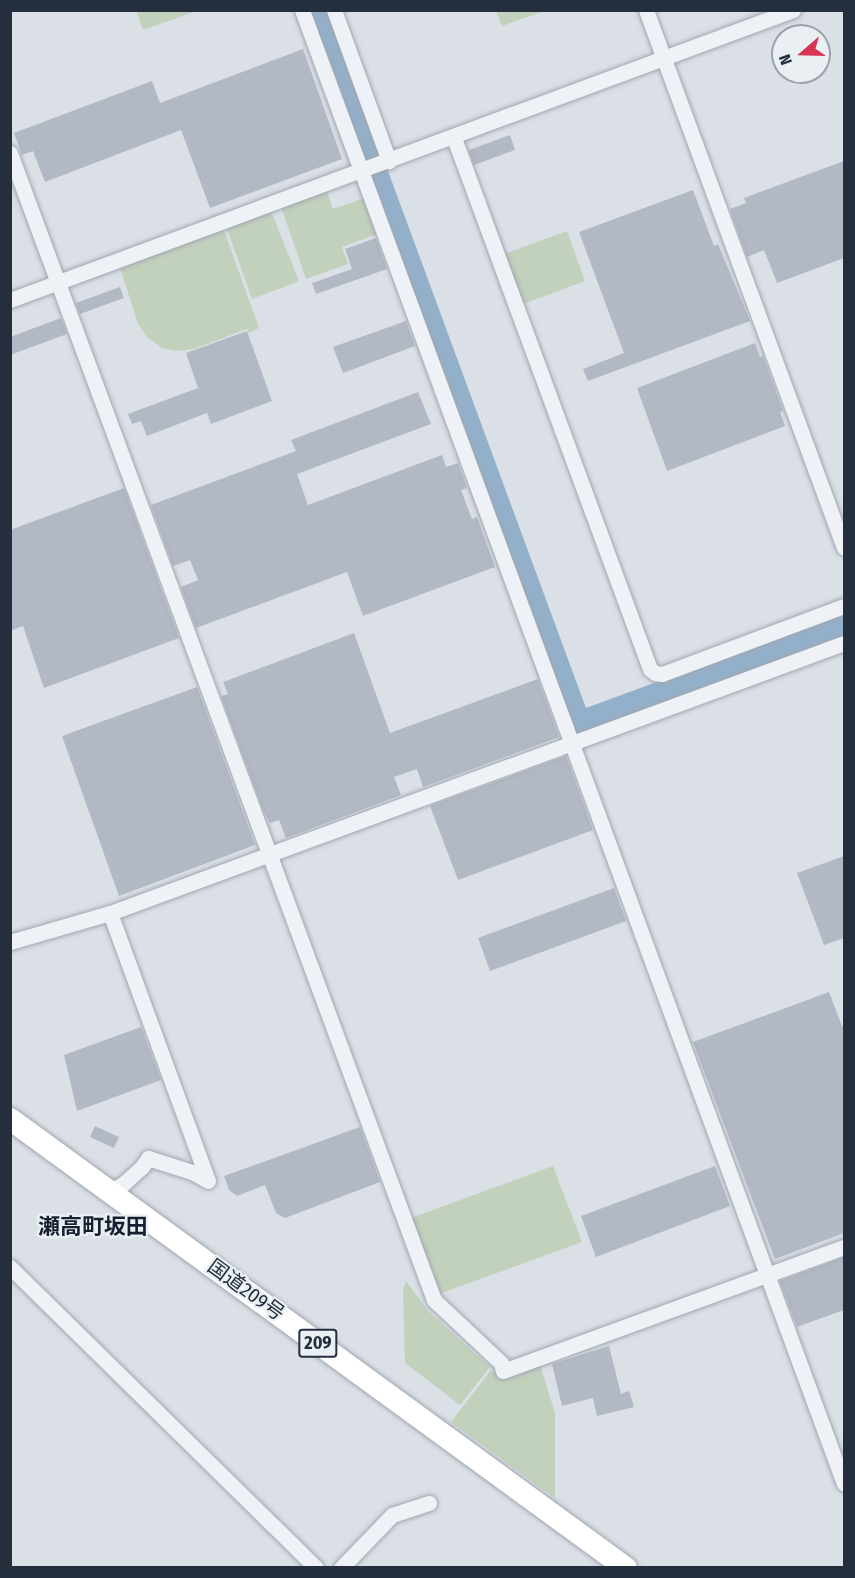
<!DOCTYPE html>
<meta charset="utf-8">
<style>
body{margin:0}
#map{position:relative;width:855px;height:1578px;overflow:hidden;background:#dbe0e7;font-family:"Fira Sans Condensed","Noto Sans JP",sans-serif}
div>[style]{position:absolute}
.green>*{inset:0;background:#c2d1bc}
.water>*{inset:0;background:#93b0ca}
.building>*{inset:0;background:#b2b9c4}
.roads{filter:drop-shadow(0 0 2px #a0a7b1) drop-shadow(0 0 2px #a0a7b1)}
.minor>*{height:15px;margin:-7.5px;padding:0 7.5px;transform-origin:7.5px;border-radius:7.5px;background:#eef1f5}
.highway>*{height:22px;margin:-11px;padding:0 11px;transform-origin:11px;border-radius:11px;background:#fff}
span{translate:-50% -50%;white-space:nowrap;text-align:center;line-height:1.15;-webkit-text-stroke:4.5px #eaeff4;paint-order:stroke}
.shield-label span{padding:2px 4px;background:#eaeff4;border:2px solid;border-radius:4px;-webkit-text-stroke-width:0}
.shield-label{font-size:18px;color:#242e3d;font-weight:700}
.street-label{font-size:20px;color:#242e3d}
.quarter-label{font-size:22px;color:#17202e;font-weight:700}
.frame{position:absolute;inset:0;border:12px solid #242e3d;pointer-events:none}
.north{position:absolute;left:771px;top:24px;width:60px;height:60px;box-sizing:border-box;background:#eaeff4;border:2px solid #9ba2ab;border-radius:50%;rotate:250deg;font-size:16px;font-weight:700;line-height:24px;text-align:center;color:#242e3d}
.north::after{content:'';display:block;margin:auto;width:21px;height:27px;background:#d63654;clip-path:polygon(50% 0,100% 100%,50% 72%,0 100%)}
</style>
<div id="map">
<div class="green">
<div style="clip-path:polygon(136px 10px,197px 10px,197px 11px,143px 30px)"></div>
<div style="clip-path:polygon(496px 11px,544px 11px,502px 26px)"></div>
<div style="clip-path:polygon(326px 189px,333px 209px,365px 198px,377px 234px,342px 247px,348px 264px,306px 279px,281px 207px)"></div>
<div style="clip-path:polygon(271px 211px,299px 281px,252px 299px,226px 227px)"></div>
<div style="clip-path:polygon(223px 227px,259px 328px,249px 333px,247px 329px,194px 349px,176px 351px,162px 348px,147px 337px,138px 324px,119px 265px)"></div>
<div style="clip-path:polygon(567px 231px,585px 281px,523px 304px,504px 254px)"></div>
<div style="clip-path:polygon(553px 1166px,582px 1242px,439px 1294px,411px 1218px)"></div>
<div style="clip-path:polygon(406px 1281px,428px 1311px,490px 1367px,460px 1405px,405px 1363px,403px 1290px)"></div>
<div style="clip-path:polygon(540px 1365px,555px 1413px,555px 1498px,451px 1422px,491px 1370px,504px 1377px)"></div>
</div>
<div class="water">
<div style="clip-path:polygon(307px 11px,329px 11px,586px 708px,844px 613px,844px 637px,578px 735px,574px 734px)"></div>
</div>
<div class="building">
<div style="clip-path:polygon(303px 49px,342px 159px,210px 208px,181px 130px,45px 182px,33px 151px,22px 155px,14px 133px,152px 81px,160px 103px)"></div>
<div style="clip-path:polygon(510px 135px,515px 150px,474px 165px,469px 150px)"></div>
<div style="clip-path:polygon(844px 161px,844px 258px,777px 283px,764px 250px,747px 257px,730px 209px,746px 203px,744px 198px)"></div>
<div style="clip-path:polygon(693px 190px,714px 246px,718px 244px,750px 321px,588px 381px,583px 369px,624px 353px,579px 232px)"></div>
<div style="clip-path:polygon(376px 238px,387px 269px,316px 294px,312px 283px,352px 269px,345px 249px)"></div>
<div style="clip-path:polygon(120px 287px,124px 298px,80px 314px,76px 303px)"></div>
<div style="clip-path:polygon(61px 318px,67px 334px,10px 355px,10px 337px)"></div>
<div style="clip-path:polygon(406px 321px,415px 346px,343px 373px,333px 347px)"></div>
<div style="clip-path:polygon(247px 331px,272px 401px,211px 424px,207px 413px,147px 436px,141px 421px,132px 424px,128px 414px,198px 388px,186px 353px)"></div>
<div style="clip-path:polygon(755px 343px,760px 357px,763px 356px,783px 411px,780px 412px,785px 426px,667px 471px,637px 388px)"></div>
<div style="clip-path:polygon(418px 392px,431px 424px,297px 474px,308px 505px,442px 455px,446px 467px,458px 463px,467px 488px,461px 490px,472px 519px,477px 517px,495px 567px,363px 616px,347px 572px,196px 628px,181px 587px,198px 580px,190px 560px,173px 566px,151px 505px,296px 451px,291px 440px)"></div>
<div style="clip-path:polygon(124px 488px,179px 638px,44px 688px,23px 626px,10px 631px,10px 530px)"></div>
<div style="clip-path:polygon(354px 633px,390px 733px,538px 679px,559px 737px,423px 787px,417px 769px,394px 777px,401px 795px,286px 838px,279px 820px,270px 823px,264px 812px,221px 696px,228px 694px,223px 682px)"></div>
<div style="clip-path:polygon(197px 687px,255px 845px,119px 896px,62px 736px)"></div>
<div style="clip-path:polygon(566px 756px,593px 830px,458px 880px,430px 806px)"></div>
<div style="clip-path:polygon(844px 856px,844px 938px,824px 945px,797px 873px)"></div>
<div style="clip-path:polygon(614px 888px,626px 921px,490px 971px,478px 938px)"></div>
<div style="clip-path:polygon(829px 992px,842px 1026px,844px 1026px,844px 1233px,775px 1259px,693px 1042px)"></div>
<div style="clip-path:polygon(141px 1027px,161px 1080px,77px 1111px,64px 1055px)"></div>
<div style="clip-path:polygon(95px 1126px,119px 1137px,114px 1148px,90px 1137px)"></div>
<div style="clip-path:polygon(360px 1127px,380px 1182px,285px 1218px,276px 1213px,265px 1185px,237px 1196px,229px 1190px,224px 1176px)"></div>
<div style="clip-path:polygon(715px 1166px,730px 1206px,596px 1257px,581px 1216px)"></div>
<div style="clip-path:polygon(844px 1257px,844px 1310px,797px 1327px,780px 1281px)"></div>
<div style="clip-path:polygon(609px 1346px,621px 1394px,629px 1391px,634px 1407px,597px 1416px,593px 1398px,562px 1406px,552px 1364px)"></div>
</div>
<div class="roads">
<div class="minor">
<div style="left:302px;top:10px;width:1570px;rotate:69.81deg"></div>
<div style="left:334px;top:10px;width:161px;rotate:70deg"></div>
<div style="left:646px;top:10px;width:573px;rotate:69.79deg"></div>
<div style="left:454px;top:138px;width:566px;rotate:69.74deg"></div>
<div style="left:650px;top:669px;width:6px;rotate:39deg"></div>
<div style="left:655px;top:673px;width:7px;rotate:8deg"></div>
<div style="left:662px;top:674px;width:194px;rotate:-20.5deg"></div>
<div style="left:10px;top:153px;width:1223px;rotate:69.71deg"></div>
<div style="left:434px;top:1300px;width:92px;rotate:43.2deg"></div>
<div style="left:501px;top:1363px;width:8px;rotate:76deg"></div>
<div style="left:503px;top:1371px;width:363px;rotate:-20deg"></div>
<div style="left:10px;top:300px;width:835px;rotate:-20.32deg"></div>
<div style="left:110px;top:913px;width:285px;rotate:69.9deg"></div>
<div style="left:10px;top:942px;width:104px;rotate:-16.2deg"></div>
<div style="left:110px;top:913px;width:782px;rotate:-20.2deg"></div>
<div style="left:110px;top:1191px;width:15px;rotate:-28deg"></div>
<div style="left:123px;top:1184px;width:25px;rotate:-42deg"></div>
<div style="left:142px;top:1167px;width:11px;rotate:-56deg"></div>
<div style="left:148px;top:1158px;width:46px;rotate:17.7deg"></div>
<div style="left:192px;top:1172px;width:18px;rotate:29deg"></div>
<div style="left:10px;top:1267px;width:429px;rotate:44.5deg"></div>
<div style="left:341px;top:1568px;width:74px;rotate:-46.1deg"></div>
<div style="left:392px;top:1515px;width:39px;rotate:-18deg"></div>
</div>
<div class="highway">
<div style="left:10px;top:1119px;width:762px;rotate:36.09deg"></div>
</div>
</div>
<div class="shield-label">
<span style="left:318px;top:1343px">209</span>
</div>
<div class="street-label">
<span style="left:246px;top:1290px;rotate:36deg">国道209号</span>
</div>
<div class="quarter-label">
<span style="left:93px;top:1227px">瀬高町坂田</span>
</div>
<div class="frame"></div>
<div class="north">N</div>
</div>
